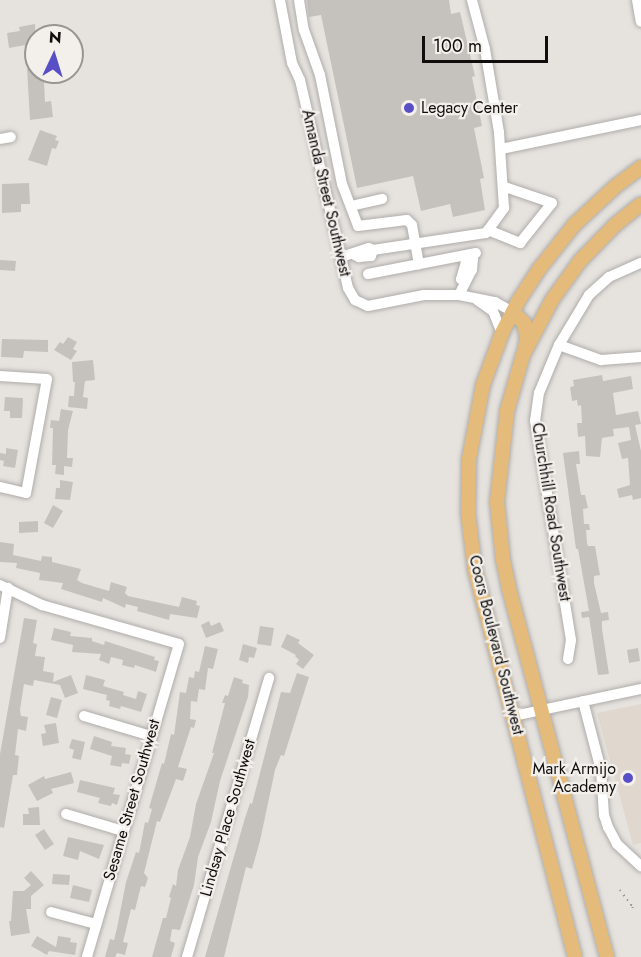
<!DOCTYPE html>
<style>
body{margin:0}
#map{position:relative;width:641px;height:957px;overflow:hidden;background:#e6e3df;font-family:Jost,sans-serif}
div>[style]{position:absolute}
.built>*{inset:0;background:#e0d8ce}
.building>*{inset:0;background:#c5c2be}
.path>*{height:1.5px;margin-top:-0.75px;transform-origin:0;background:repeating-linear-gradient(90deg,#9a9895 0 1.5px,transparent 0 6px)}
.roads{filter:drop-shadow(0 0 2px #afaca9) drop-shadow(0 0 2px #afaca9)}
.minor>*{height:10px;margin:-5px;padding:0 5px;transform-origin:5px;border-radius:5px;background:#fff}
.major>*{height:14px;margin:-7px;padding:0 7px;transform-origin:7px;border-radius:7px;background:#e5bb7b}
.dots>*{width:16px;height:16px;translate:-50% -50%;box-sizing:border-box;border:3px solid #f3f0ec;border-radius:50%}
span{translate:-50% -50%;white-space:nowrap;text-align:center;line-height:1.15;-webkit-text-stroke:4.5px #f3f0ec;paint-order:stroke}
.poi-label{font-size:16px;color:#0f0e0d}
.left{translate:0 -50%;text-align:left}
.right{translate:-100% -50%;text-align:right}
.street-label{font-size:16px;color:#0f0e0d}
.north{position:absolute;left:24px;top:24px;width:60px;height:60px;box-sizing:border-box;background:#f3f0ec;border:2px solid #989693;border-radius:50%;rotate:4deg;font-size:16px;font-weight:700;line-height:24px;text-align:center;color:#0f0e0d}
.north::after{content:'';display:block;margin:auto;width:21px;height:27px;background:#584ec5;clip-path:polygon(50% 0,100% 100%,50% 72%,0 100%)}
.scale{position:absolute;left:422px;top:36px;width:126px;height:27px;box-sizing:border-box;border:3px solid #0f0e0d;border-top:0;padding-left:8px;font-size:18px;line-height:21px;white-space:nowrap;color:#0f0e0d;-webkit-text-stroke:4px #f3f0ec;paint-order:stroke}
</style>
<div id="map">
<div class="built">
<div style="clip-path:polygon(641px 704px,641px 843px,633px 845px,597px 713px)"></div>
</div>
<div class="building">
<div style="clip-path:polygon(307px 0,449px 0,451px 14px,460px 12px,475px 76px,472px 77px,482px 126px,474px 128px,484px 178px,480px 179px,485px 210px,453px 217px,450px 204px,421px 211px,413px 176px,357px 188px,321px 15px,309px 17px)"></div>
<div style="clip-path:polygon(35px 24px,36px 43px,9px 48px,7px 33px,20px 31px,19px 27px)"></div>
<div style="clip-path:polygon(36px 68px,36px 72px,50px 72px,51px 81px,44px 81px,45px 102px,51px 101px,53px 117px,30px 120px,27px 69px)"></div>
<div style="clip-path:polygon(40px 130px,57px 136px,55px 140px,59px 141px,56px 149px,52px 148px,47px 166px,28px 160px)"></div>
<div style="clip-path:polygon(29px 183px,30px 204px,21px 204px,21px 212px,2px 213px,2px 184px)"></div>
<div style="clip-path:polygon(0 260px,16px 261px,15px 271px,0 270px)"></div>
<div style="clip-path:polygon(68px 337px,77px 342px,73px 349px,77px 351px,71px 360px,54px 350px,60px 342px,63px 344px)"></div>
<div style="clip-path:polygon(2px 339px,48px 340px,48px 352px,24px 351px,23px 358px,1px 357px)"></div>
<div style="clip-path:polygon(93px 360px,95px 380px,85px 381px,83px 397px,88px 398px,87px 409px,68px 407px,69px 396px,74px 396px,75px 382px,73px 382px,72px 362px)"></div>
<div style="clip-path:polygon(602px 375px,603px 381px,631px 376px,633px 389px,613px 393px,616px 415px,638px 411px,641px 424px,635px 425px,641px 451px,641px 498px,633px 500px,632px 495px,619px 498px,617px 489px,630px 485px,628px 458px,622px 459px,618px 443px,631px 440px,629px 427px,613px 429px,614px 436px,602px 438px,600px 457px,586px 456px,585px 436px,578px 437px,577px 423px,582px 423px,581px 405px,578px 406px,577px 400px,572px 401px,570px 387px,574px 386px,573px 380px)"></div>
<div style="clip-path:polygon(5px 397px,23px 398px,22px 418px,10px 418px,10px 411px,4px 411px)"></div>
<div style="clip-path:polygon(61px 409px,73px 411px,68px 430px,67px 458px,73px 458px,72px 467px,64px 466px,64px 475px,55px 474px,56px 465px,52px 465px,53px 428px,50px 428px,51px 420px,59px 421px)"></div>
<div style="clip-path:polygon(6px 448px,18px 450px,15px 468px,3px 466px,4px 461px,0 460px,0 453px,6px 454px)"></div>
<div style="clip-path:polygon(579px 451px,580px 464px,576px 464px,581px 495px,585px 495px,588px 508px,583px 509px,584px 524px,589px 524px,590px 530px,586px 530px,587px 543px,588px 546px,595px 546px,600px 575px,594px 576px,594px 583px,601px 613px,608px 612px,609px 620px,602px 621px,602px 629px,609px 674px,598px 675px,589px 617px,582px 618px,581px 612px,589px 611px,578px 549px,576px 549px,563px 453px)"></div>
<div style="clip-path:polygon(60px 480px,73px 482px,70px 500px,55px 499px,56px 488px,60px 488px)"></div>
<div style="clip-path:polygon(53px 505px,63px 511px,53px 528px,44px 523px)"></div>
<div style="clip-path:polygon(38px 521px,38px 532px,19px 533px,19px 522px)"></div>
<div style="clip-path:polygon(0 542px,14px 544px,13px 555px,41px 561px,42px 556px,52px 557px,52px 562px,81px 569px,77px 580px,82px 583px,109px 591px,111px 582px,127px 587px,125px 593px,128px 596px,179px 607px,182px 597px,197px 601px,196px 605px,200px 606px,197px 618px,170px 614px,169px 620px,137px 611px,138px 607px,126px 604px,125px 608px,103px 598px,102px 602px,61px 589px,63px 583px,39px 580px,40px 573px,16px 568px,17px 563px,0 562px)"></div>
<div style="clip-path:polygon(24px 618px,37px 620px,33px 643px,37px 644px,35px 656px,45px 657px,43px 671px,54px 673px,53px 682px,71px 675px,78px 693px,65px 698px,60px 685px,34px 680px,33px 686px,24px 684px,20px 710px,21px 716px,28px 717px,26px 731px,18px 729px,15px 755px,19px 756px,17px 775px,13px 775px,4px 828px,0 827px,0 754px)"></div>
<div style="clip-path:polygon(209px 621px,211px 626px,220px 622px,224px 631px,206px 638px,201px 625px)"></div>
<div style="clip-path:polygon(260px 626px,274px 628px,271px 646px,257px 644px)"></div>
<div style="clip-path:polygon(54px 628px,71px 632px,70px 636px,92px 638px,92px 641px,104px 645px,105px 641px,155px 657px,154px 660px,159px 661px,156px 672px,135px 665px,134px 668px,122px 665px,123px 660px,111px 657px,109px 664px,99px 660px,101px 654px,72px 652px,73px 645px,51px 640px)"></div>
<div style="clip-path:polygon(287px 634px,300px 640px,298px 643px,314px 655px,303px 669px,296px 664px,299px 660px,295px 656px,296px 655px,281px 647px)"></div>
<div style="clip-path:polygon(243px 644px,257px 648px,254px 658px,249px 657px,248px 663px,239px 660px)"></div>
<div style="clip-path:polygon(205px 646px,218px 649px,213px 669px,208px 668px,205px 690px,199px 689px,197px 702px,191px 701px,190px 719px,196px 720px,194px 728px,191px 727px,178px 767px,187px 769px,183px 781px,176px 779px,160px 822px,157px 821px,144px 873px,148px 878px,145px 887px,141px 886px,135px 910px,131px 909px,123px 942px,128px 943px,125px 955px,117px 953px,115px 957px,105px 957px,110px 939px,114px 940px,117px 928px,126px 882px,136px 852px,139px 853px,145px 822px,148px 823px,152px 809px,149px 808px,162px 763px,164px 764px,171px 734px,174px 735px,180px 692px,186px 693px,189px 677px,194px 678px,195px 671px,199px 672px)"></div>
<div style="clip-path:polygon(638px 648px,640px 661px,629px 663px,627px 650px)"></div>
<div style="clip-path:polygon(297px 673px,309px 677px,284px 756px,281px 755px,275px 770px,260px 841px,252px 869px,246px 867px,224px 957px,205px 957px,245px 818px,250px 803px,252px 804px,281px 692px,290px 693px)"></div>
<div style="clip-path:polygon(86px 675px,105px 680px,103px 686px,124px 692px,123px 695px,136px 699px,138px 691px,147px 694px,141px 712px,121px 706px,120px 709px,109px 706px,110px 701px,106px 700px,107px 695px,83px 689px)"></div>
<div style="clip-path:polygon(234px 677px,243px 680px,242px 683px,249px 685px,248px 697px,220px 781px,211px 822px,198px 857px,194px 885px,180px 930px,172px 929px,170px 941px,175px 943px,171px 957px,152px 957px,163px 918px,166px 918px,171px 898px,169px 897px,173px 884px,176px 886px,178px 870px,190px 837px,196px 804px,214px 753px,212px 753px,225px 703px,222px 703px,225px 695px,228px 696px)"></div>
<div style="clip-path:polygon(51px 697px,62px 700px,57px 718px,46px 715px)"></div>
<div style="clip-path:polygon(56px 723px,59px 743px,43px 746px,41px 734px,46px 733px,44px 725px)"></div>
<div style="clip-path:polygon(94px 736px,112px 742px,111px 746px,126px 748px,125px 754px,131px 755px,129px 764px,122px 763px,121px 767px,110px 765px,112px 756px,90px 749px)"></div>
<div style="clip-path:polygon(72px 739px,85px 742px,81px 760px,72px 758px,74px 750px,69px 748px)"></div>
<div style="clip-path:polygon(71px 772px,74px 783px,51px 789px,53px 793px,37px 801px,28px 785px,44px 776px,45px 779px)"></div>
<div style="clip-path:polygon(80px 780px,115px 788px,113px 794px,120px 795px,117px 805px,112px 803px,111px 806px,98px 803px,100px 798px,77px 792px)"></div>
<div style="clip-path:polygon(39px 807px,40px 825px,23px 825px,23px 814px,29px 814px,28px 808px)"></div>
<div style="clip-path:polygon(44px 829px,54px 844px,45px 850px,35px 835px)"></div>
<div style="clip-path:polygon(68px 837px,104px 845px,99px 859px,80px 851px,78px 860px,63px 856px)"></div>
<div style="clip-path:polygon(31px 871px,44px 885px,31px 896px,31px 909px,26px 909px,30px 933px,11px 936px,9px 921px,11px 921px,13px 891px,24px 891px,31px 885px,24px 878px)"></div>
<div style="clip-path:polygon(53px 874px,70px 875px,69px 885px,52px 884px)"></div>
<div style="clip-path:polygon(73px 885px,92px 890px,89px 902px,70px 898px)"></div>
<div style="clip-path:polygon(37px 936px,56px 947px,58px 936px,71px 938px,70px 942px,77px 943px,75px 955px,49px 951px,47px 955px,31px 946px)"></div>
</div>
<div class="path">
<div style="left:620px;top:890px;width:21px;rotate:53deg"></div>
<div style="left:633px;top:907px;width:6px;rotate:99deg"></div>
</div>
<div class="roads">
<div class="minor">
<div style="left:280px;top:0;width:64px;rotate:79.2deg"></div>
<div style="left:292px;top:63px;width:19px;rotate:65deg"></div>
<div style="left:300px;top:80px;width:213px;rotate:77deg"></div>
<div style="left:348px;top:288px;width:14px;rotate:60deg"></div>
<div style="left:355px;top:300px;width:14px;rotate:25deg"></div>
<div style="left:368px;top:306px;width:57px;rotate:-11.1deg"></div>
<div style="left:424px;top:295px;width:35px"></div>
<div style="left:459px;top:295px;width:37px;rotate:11deg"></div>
<div style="left:495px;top:302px;width:21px;rotate:29deg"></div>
<div style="left:299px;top:0;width:30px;rotate:81deg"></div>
<div style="left:304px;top:30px;width:48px;rotate:70.4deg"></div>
<div style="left:320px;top:75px;width:111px;rotate:78.6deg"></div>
<div style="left:342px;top:184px;width:45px;rotate:69.1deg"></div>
<div style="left:358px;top:226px;width:49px;rotate:-7deg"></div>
<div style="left:407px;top:220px;width:7px;rotate:45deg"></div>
<div style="left:412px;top:225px;width:40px;rotate:80deg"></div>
<div style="left:637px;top:0;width:22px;rotate:80deg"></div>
<div style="left:0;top:139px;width:11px;rotate:-10deg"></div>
<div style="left:501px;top:149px;width:143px;rotate:-11.7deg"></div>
<div style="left:351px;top:206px;width:32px;rotate:-13deg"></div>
<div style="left:488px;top:230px;width:35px;rotate:22deg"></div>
<div style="left:520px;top:243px;width:51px;rotate:-51.3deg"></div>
<div style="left:552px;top:203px;width:50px;rotate:-161.2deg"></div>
<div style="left:353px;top:254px;width:7px;rotate:27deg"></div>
<div style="left:359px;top:257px;width:12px;rotate:-5deg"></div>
<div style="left:371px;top:256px;width:6px;rotate:-72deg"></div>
<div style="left:341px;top:257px;width:29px;rotate:-18deg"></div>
<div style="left:369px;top:248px;width:4px;rotate:27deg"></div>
<div style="left:373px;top:250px;width:114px;rotate:-8.6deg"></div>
<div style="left:486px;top:233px;width:31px;rotate:-54deg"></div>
<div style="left:504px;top:208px;width:76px;rotate:-93.8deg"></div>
<div style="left:499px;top:132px;width:84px;rotate:-99.6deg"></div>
<div style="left:485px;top:49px;width:51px;rotate:-104.9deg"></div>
<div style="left:368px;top:274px;width:110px;rotate:-11deg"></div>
<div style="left:459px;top:295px;width:28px;rotate:-63deg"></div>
<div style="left:472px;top:270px;width:11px;rotate:-85deg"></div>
<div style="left:473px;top:259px;width:8px;rotate:157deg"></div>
<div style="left:466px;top:262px;width:18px;rotate:106deg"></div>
<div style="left:461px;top:279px;width:5px;rotate:37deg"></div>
<div style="left:477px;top:300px;width:19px;rotate:35deg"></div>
<div style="left:493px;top:311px;width:24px;rotate:68deg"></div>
<div style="left:559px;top:345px;width:45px;rotate:19.7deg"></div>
<div style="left:601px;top:360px;width:40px;rotate:-4.3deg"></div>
<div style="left:0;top:376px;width:47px;rotate:3.7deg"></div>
<div style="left:47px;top:379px;width:116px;rotate:100.4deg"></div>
<div style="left:26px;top:493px;width:27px;rotate:-167deg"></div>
<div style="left:0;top:585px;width:47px;rotate:25.5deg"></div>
<div style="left:42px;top:605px;width:142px;rotate:15.9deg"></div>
<div style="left:179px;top:644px;width:326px;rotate:106.4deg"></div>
<div style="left:0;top:638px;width:51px;rotate:-80.9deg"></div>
<div style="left:568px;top:659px;width:19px;rotate:-81deg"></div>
<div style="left:571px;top:640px;width:222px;rotate:-99.3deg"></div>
<div style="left:535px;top:421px;width:28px;rotate:-82deg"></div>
<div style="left:539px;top:393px;width:52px;rotate:-67.4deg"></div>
<div style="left:559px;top:345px;width:58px;rotate:-59deg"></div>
<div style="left:589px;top:295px;width:27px;rotate:-42deg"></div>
<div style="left:609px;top:277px;width:35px;rotate:-24deg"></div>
<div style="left:583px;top:701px;width:71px;rotate:75.4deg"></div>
<div style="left:601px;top:770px;width:45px;rotate:86.2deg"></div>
<div style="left:604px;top:815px;width:13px;rotate:72deg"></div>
<div style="left:608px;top:827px;width:19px;rotate:62deg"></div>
<div style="left:617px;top:844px;width:33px;rotate:43deg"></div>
<div style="left:84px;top:716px;width:70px;rotate:16.6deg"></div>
<div style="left:513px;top:716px;width:131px;rotate:-11.9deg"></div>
<div style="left:66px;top:814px;width:59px;rotate:16.6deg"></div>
<div style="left:51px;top:912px;width:47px;rotate:14.9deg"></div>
<div style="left:187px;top:957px;width:291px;rotate:-73.6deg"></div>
</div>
<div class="major">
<div style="left:513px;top:312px;width:16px;rotate:45deg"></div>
<div style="left:524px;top:323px;width:15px;rotate:79deg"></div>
<div style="left:527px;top:338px;width:10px;rotate:101deg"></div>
<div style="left:575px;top:957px;width:400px;rotate:-104.5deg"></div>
<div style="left:475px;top:570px;width:57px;rotate:-97deg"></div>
<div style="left:468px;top:513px;width:54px;rotate:-88.9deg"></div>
<div style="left:469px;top:459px;width:75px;rotate:-79.3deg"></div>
<div style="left:483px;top:385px;width:55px;rotate:-69.9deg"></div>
<div style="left:502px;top:333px;width:37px;rotate:-63deg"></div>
<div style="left:519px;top:300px;width:38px;rotate:-57deg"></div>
<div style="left:540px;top:268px;width:55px;rotate:-51.7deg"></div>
<div style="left:574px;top:225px;width:57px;rotate:-42.9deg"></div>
<div style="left:616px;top:186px;width:31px;rotate:-37deg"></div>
<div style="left:607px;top:957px;width:382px;rotate:-104.9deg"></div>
<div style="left:509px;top:588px;width:29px;rotate:-102deg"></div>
<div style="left:503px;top:560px;width:58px;rotate:-95.9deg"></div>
<div style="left:497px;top:502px;width:92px;rotate:-83.7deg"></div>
<div style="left:507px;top:411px;width:58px;rotate:-74.1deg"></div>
<div style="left:523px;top:355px;width:62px;rotate:-62.2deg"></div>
<div style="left:552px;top:300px;width:48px;rotate:-54.3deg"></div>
<div style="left:580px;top:261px;width:50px;rotate:-45.8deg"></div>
<div style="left:615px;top:225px;width:33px;rotate:-39deg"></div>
</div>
</div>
<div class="dots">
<div style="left:409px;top:108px;background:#584ec5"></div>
<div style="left:628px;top:778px;background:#584ec5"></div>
</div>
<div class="poi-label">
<span class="left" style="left:421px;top:108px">Legacy Center</span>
<span class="right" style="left:616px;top:778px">Mark Armijo<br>Academy</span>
</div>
<div class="street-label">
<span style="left:326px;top:193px;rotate:77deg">Amanda Street Southwest</span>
<span style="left:551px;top:512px;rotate:81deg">Churchhill Road Southwest</span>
<span style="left:496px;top:645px;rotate:76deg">Coors Boulevard Southwest</span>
<span style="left:132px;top:800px;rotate:-74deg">Sesame Street Southwest</span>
<span style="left:228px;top:818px;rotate:-74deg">Lindsay Place Southwest</span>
</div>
<div class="north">N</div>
<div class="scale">100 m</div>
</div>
